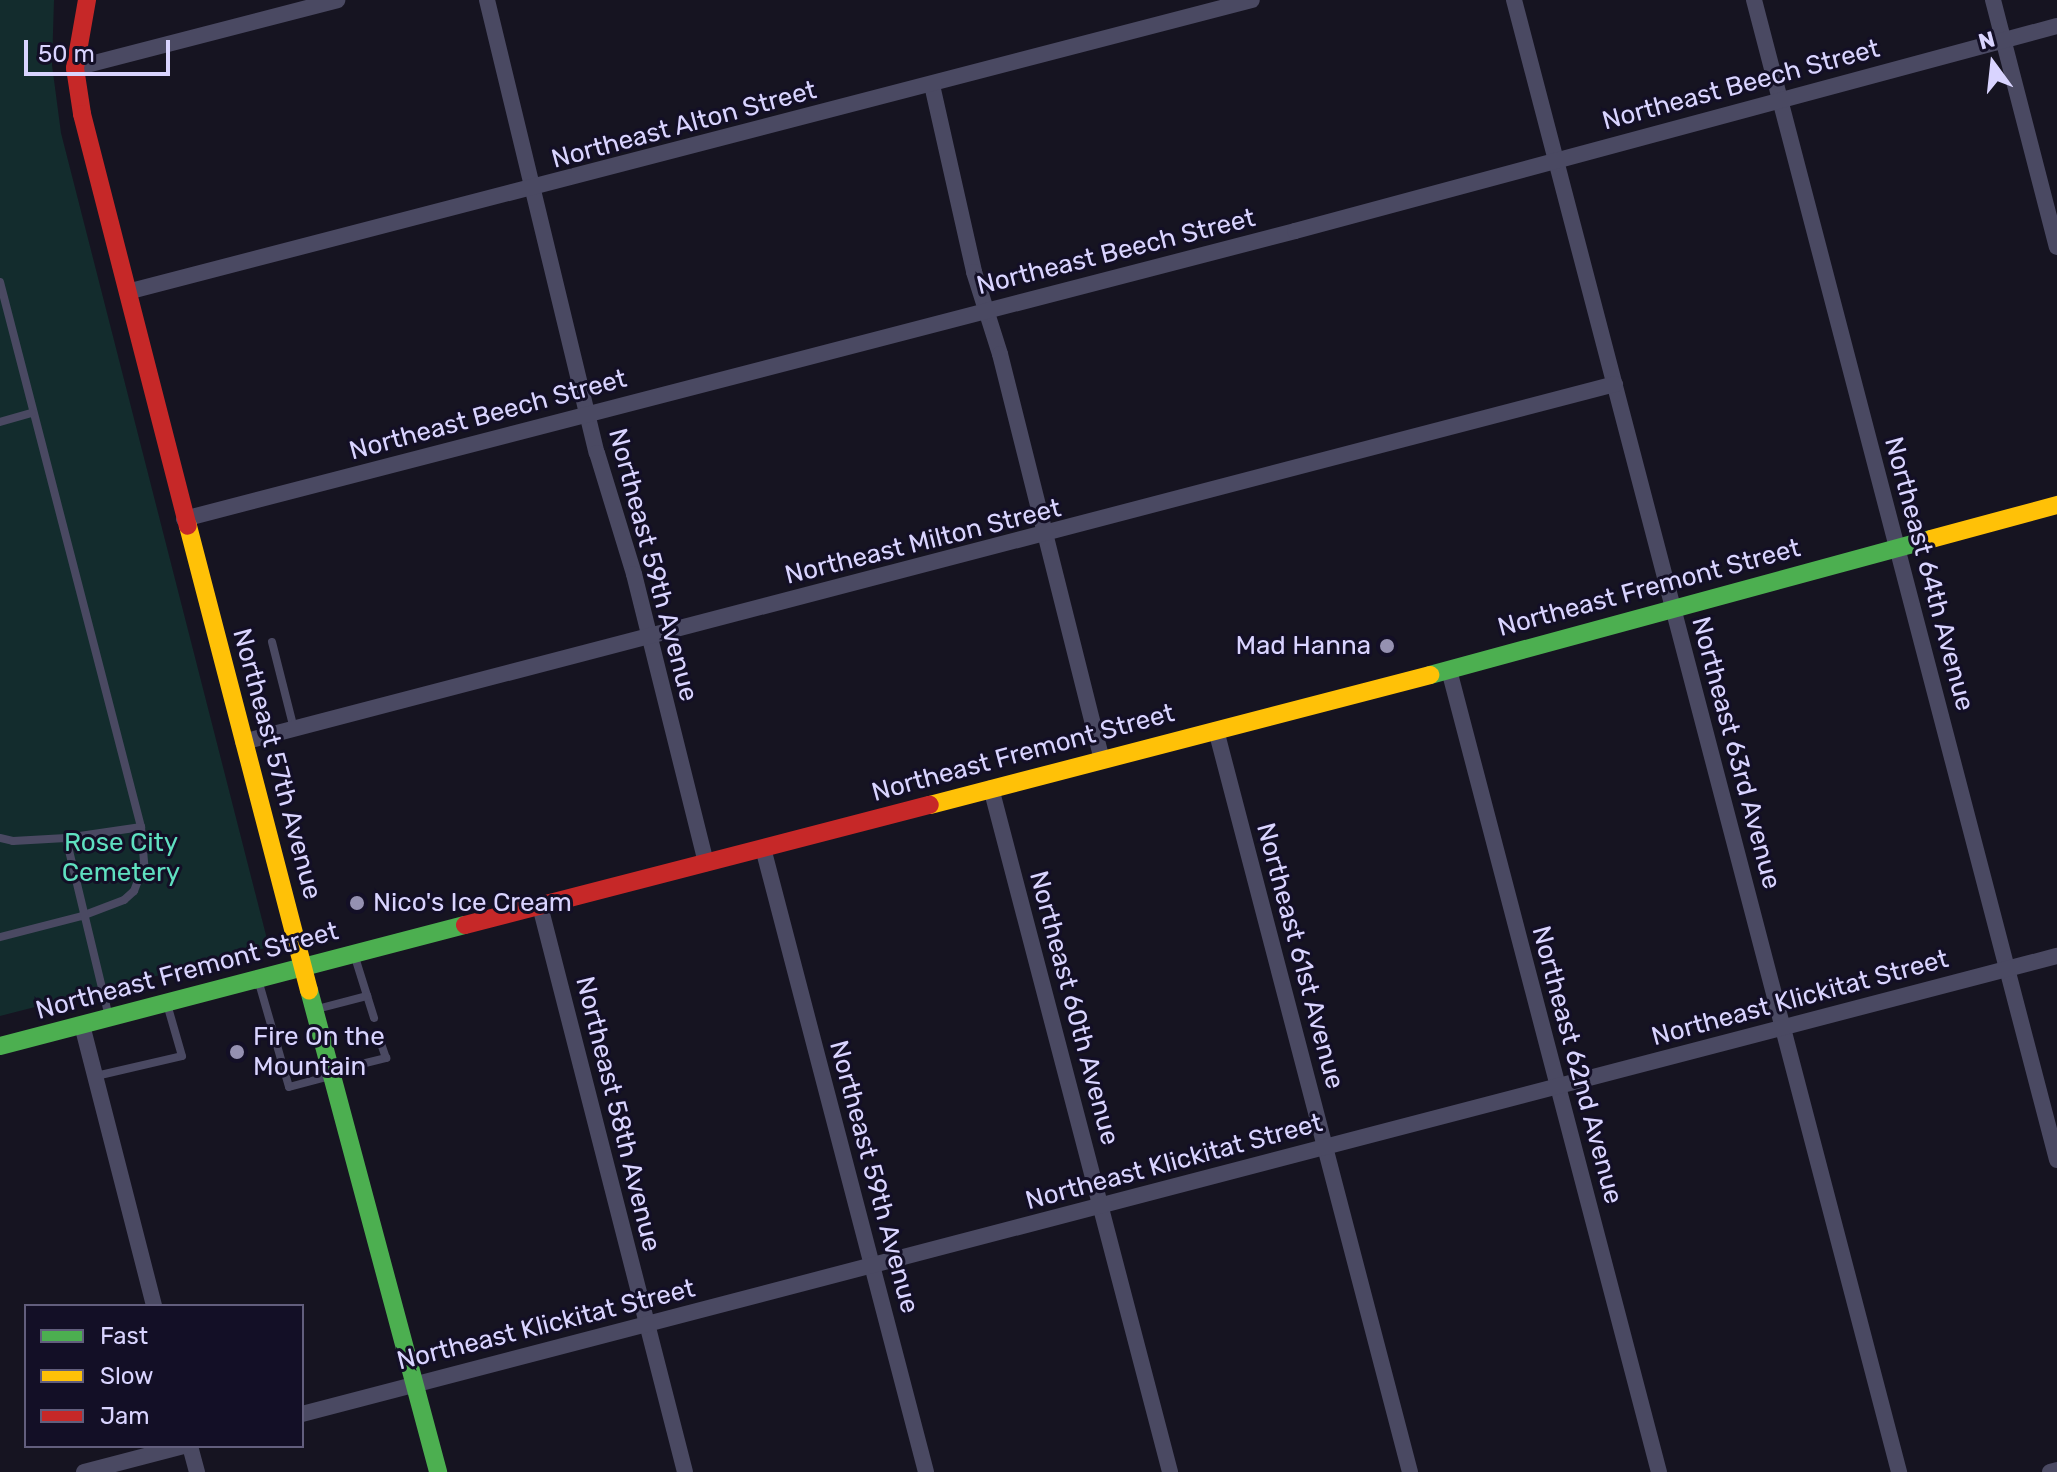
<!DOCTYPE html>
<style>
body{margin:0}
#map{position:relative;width:2057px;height:1472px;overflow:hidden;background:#161421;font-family:Rubik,sans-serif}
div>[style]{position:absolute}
.green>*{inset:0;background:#132c2d}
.lane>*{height:8px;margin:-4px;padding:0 4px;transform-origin:4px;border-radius:4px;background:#4a4962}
.street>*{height:16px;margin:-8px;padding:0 8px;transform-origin:8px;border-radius:8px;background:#4a4962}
.fast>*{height:18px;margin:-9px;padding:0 9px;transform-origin:9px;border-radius:9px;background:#4caf50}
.slow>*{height:18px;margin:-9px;padding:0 9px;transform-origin:9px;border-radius:9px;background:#ffc107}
.jam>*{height:18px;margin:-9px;padding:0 9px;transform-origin:9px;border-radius:9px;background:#c62828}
.dots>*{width:22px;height:22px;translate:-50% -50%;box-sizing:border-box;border:4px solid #130f26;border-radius:50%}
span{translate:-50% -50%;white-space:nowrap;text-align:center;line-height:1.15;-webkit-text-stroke:6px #130f26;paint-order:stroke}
.street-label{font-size:26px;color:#d9d4ff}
.poi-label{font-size:26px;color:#d9d4ff}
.right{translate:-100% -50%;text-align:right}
.left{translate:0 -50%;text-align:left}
.park-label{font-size:26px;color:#5fe0c0}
.legend{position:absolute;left:24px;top:1304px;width:280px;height:144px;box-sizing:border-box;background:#130f26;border:2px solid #625e7d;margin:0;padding:10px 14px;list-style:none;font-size:24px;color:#d9d4ff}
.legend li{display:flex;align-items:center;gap:16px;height:40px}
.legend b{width:40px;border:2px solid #625e7d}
.north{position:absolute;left:1953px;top:24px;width:80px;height:80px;-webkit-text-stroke:6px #130f26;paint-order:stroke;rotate:345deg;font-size:22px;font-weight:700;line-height:32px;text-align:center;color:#d9d4ff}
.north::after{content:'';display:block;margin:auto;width:28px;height:36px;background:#d9d4ff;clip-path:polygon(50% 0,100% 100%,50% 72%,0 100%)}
.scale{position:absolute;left:24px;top:40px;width:146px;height:36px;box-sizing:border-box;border:4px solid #d9d4ff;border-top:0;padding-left:10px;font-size:24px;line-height:28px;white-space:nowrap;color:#d9d4ff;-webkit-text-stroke:6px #130f26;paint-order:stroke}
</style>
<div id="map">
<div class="green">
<div style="clip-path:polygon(0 0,54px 0,52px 65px,61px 133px,269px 947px,0 1016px)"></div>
</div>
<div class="lane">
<div style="left:0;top:282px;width:563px;rotate:75.49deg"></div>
<div style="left:141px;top:827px;width:38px;rotate:85deg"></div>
<div style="left:144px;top:865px;width:28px;rotate:111deg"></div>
<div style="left:134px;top:891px;width:13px;rotate:138deg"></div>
<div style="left:124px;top:900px;width:45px;rotate:159.1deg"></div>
<div style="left:82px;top:916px;width:85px;rotate:165.6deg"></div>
<div style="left:0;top:422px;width:33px;rotate:-16deg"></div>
<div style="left:272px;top:642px;width:90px;rotate:75.8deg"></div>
<div style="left:0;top:838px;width:13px;rotate:13deg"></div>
<div style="left:13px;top:841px;width:53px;rotate:-3.2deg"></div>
<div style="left:66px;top:838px;width:76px;rotate:-8.3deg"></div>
<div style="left:66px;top:838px;width:184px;rotate:76.5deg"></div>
<div style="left:354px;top:954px;width:67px;rotate:72.6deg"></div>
<div style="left:259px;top:983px;width:108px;rotate:73.9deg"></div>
<div style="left:289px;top:1087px;width:42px;rotate:-15deg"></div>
<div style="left:317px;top:1009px;width:52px;rotate:-14.6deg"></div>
<div style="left:333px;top:1071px;width:55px;rotate:-13.8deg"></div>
<div style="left:386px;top:1058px;width:18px;rotate:-109deg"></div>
<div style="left:96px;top:1076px;width:88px;rotate:-13.1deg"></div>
<div style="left:182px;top:1056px;width:54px;rotate:-106.1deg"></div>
</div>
<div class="street">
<div style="left:487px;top:0;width:466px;rotate:76.4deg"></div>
<div style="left:597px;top:453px;width:127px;rotate:73deg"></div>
<div style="left:634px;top:574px;width:298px;rotate:76deg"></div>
<div style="left:1514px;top:0;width:1522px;rotate:75.34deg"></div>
<div style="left:1754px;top:0;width:1199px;rotate:75.36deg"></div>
<div style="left:1993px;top:0;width:255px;rotate:75.5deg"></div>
<div style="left:75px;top:68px;width:271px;rotate:-14.5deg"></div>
<div style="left:932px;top:85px;width:192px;rotate:77.3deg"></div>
<div style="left:974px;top:272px;width:86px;rotate:72.4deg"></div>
<div style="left:1000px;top:354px;width:419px;rotate:75.9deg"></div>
<div style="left:127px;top:292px;width:1162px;rotate:-14.55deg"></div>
<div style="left:184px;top:519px;width:1148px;rotate:-14.53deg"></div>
<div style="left:1295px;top:231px;width:789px;rotate:-15.06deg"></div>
<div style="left:1449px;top:670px;width:829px;rotate:75.33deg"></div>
<div style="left:1216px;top:730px;width:767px;rotate:75.35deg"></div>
<div style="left:243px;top:742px;width:1418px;rotate:-14.62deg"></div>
<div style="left:991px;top:788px;width:707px;rotate:75.33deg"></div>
<div style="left:763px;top:848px;width:645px;rotate:75.36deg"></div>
<div style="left:540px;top:906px;width:584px;rotate:75.63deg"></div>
<div style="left:82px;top:1025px;width:290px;rotate:75.6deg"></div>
<div style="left:302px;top:1414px;width:1814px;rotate:-14.63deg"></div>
<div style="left:190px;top:1446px;width:27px;rotate:75deg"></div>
<div style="left:84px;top:1472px;width:103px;rotate:-14.6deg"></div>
<div style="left:2050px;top:1472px;width:7px;rotate:-16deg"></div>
</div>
<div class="fast">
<div style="left:1430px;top:675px;width:519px;rotate:-15.19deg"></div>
<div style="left:309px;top:990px;width:499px;rotate:75deg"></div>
<div style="left:0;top:1046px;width:480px;rotate:-14.6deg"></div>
</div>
<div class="slow">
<div style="left:188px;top:526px;width:480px;rotate:75.4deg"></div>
<div style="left:1931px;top:539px;width:131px;rotate:-15.1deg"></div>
<div style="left:930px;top:805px;width:517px;rotate:-14.57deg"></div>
</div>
<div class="jam">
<div style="left:87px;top:0;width:69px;rotate:100deg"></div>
<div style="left:75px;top:68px;width:47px;rotate:81.3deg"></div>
<div style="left:82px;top:114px;width:425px;rotate:75.6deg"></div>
<div style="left:465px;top:925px;width:480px;rotate:-14.5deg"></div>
</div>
<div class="dots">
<div style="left:1387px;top:646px;background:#9591b1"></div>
<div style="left:357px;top:903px;background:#9591b1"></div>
<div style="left:237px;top:1052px;background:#9591b1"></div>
</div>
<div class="street-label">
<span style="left:1741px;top:85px;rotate:-15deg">Northeast Beech Street</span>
<span style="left:684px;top:125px;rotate:-15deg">Northeast Alton Street</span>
<span style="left:1116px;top:252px;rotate:-14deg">Northeast Beech Street</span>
<span style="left:488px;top:415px;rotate:-15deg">Northeast Beech Street</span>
<span style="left:923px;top:542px;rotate:-14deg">Northeast Milton Street</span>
<span style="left:653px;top:565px;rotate:75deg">Northeast 59th Avenue</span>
<span style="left:1929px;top:574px;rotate:75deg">Northeast 64th Avenue</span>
<span style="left:1649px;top:588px;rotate:-15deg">Northeast Fremont Street</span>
<span style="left:1023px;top:753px;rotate:-15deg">Northeast Fremont Street</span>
<span style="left:1736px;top:753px;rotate:75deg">Northeast 63rd Avenue</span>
<span style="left:277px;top:764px;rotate:75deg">Northeast 57th Avenue</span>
<span style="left:1300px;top:956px;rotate:75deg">Northeast 61st Avenue</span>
<span style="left:187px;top:971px;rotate:-15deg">Northeast Fremont Street</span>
<span style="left:1800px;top:998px;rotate:-15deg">Northeast Klickitat Street</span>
<span style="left:1074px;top:1008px;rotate:75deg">Northeast 60th Avenue</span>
<span style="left:1577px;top:1065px;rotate:75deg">Northeast 62nd Avenue</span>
<span style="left:618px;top:1114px;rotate:76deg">Northeast 58th Avenue</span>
<span style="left:1174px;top:1162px;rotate:-15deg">Northeast Klickitat Street</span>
<span style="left:874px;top:1177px;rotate:75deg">Northeast 59th Avenue</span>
<span style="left:546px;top:1325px;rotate:-14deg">Northeast Klickitat Street</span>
</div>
<div class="poi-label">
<span class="right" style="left:1371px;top:646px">Mad Hanna</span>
<span class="left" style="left:373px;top:903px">Nico's Ice Cream</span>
<span class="left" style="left:253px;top:1052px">Fire On the<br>Mountain</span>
</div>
<div class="park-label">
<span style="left:121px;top:858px">Rose City<br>Cemetery</span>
</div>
<ul class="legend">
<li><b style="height:10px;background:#4caf50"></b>Fast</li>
<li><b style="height:10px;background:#ffc107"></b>Slow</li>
<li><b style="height:10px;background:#c62828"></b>Jam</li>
</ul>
<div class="north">N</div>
<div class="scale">50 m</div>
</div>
